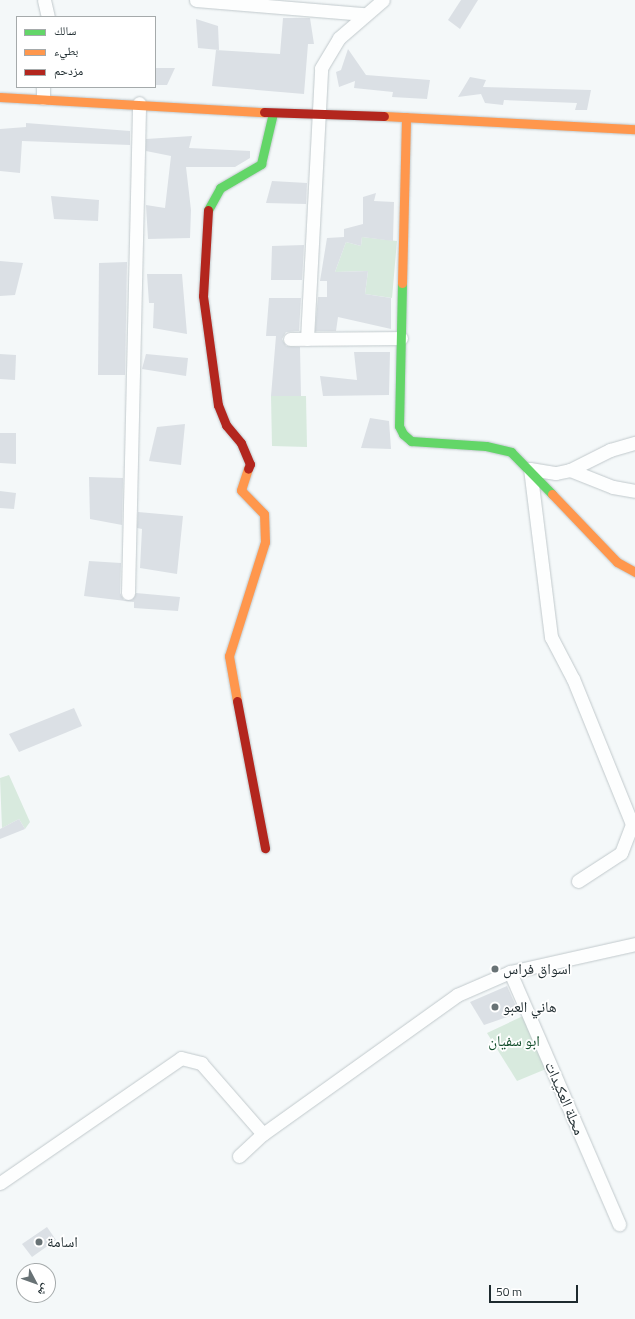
<!DOCTYPE html>
<meta charset="utf-8">
<style>
body{margin:0}
#map{position:relative;width:635px;height:1319px;overflow:hidden;background:#f4f8f9;font-family:"Titillium Web","Noto Naskh Arabic",sans-serif}
div>[style]{position:absolute}
.green>*{inset:0;background:#d8eade}
.building>*{inset:0;background:#dbe0e5}
.roads{filter:drop-shadow(0 0 1px #c1c9cc) drop-shadow(0 0 1px #c1c9cc)}
.street>*{height:13px;margin:-6.5px;padding:0 6.5px;transform-origin:6.5px;border-radius:6.5px;background:#fdfefe}
.fast>*{height:9px;margin:-4.5px;padding:0 4.5px;transform-origin:4.5px;border-radius:4.5px;background:#63d668}
.slow>*{height:9px;margin:-4.5px;padding:0 4.5px;transform-origin:4.5px;border-radius:4.5px;background:#ff974d}
.jam>*{height:9px;margin:-4.5px;padding:0 4.5px;transform-origin:4.5px;border-radius:4.5px;background:#b3261e}
.dots>*{width:11px;height:11px;translate:-50% -50%;box-sizing:border-box;border:2px solid #fff;border-radius:50%}
span{translate:-50% -50%;white-space:nowrap;text-align:center;line-height:1.15;-webkit-text-stroke:3.5px #fff;paint-order:stroke}
.poi-label{font-size:15px;color:#1d2a2e}
.left{translate:0 -50%;text-align:left}
.park-label{font-size:15px;color:#0f4c29}
.street-label{font-size:15px;color:#1d2a2e}
.legend{position:absolute;left:16px;top:16px;width:140px;height:72px;box-sizing:border-box;background:#fff;border:1px solid #a5aaab;margin:0;padding:5px 7px;list-style:none;font-size:12px;color:#1d2a2e}
.legend li{display:flex;align-items:center;gap:8px;height:20px}
.legend b{width:20px;border:1px solid #a5aaab}
.north{position:absolute;left:16px;top:1263px;width:40px;height:40px;box-sizing:border-box;background:#fff;border:1px solid #a5aaab;border-radius:50%;rotate:131deg;font-size:11px;font-weight:700;line-height:16px;text-align:center;color:#1d2a2e}
.north::after{content:'';display:block;margin:auto;width:14px;height:18px;background:#687275;clip-path:polygon(50% 0,100% 100%,50% 72%,0 100%)}
.scale{position:absolute;left:489px;top:1285px;width:89px;height:18px;box-sizing:border-box;border:2px solid #1d2a2e;border-top:0;padding-left:5px;font-size:12px;line-height:14px;white-space:nowrap;color:#1d2a2e;-webkit-text-stroke:3px #fff;paint-order:stroke}
</style>
<div id="map">
<div class="green">
<div style="clip-path:polygon(362px 237px,397px 241px,392px 298px,365px 294px,368px 271px,335px 272px,346px 242px,361px 246px)"></div>
<div style="clip-path:polygon(271px 396px,306px 396px,307px 447px,272px 446px)"></div>
<div style="clip-path:polygon(9px 775px,30px 822px,25px 829px,19px 819px,2px 828px,0 778px)"></div>
<div style="clip-path:polygon(523px 1016px,546px 1069px,517px 1081px,487px 1033px)"></div>
</div>
<div class="building">
<div style="clip-path:polygon(461px 0,478px 0,460px 29px,448px 20px)"></div>
<div style="clip-path:polygon(283px 18px,310px 18px,314px 44px,308px 44px,304px 94px,212px 86px,216px 50px,280px 54px)"></div>
<div style="clip-path:polygon(196px 19px,218px 26px,219px 50px,198px 48px)"></div>
<div style="clip-path:polygon(348px 49px,366px 75px,430px 80px,427px 99px,392px 97px,393px 92px,354px 88px,355px 81px,339px 87px,336px 72px,341px 70px)"></div>
<div style="clip-path:polygon(155px 68px,175px 68px,167px 85px,155px 85px)"></div>
<div style="clip-path:polygon(470px 77px,486px 80px,483px 87px,591px 90px,587px 110px,575px 110px,577px 103px,504px 100px,503px 105px,485px 103px,481px 94px,458px 97px)"></div>
<div style="clip-path:polygon(26px 123px,130px 131px,130px 145px,22px 141px,20px 173px,0 171px,0 129px,26px 127px)"></div>
<div style="clip-path:polygon(192px 136px,189px 148px,250px 151px,250px 158px,235px 167px,186px 167px,191px 210px,190px 238px,148px 239px,146px 205px,165px 208px,171px 156px,146px 151px,146px 139px)"></div>
<div style="clip-path:polygon(272px 181px,307px 183px,306px 204px,266px 203px)"></div>
<div style="clip-path:polygon(376px 193px,374px 201px,394px 202px,393px 241px,362px 237px,361px 246px,346px 242px,335px 272px,368px 271px,365px 294px,391px 298px,391px 329px,338px 317px,336px 331px,315px 331px,318px 297px,327px 297px,327px 281px,320px 281px,327px 238px,344px 237px,344px 229px,363px 224px,363px 197px)"></div>
<div style="clip-path:polygon(51px 196px,99px 200px,98px 221px,54px 219px)"></div>
<div style="clip-path:polygon(304px 245px,302px 280px,271px 280px,272px 246px)"></div>
<div style="clip-path:polygon(0 261px,23px 263px,15px 295px,0 296px)"></div>
<div style="clip-path:polygon(127px 262px,125px 375px,98px 375px,99px 263px)"></div>
<div style="clip-path:polygon(147px 274px,182px 274px,187px 334px,153px 328px,154px 303px,149px 303px)"></div>
<div style="clip-path:polygon(269px 298px,301px 298px,299px 331px,286px 332px,282px 339px,286px 346px,300px 347px,301px 396px,271px 396px,276px 336px,266px 336px)"></div>
<div style="clip-path:polygon(354px 352px,390px 352px,389px 395px,323px 396px,320px 376px,357px 380px)"></div>
<div style="clip-path:polygon(0 354px,16px 355px,15px 380px,0 379px)"></div>
<div style="clip-path:polygon(146px 354px,188px 358px,186px 376px,142px 369px)"></div>
<div style="clip-path:polygon(370px 418px,389px 421px,391px 449px,361px 448px)"></div>
<div style="clip-path:polygon(185px 424px,181px 465px,149px 461px,157px 427px)"></div>
<div style="clip-path:polygon(0 433px,16px 433px,16px 464px,0 463px)"></div>
<div style="clip-path:polygon(89px 477px,123px 478px,122px 525px,90px 519px)"></div>
<div style="clip-path:polygon(0 491px,16px 493px,14px 509px,0 508px)"></div>
<div style="clip-path:polygon(138px 512px,183px 516px,177px 574px,140px 568px,142px 529px,137px 528px)"></div>
<div style="clip-path:polygon(89px 561px,121px 563px,120px 593px,124px 600px,132px 600px,136px 593px,180px 597px,178px 611px,134px 608px,134px 602px,84px 596px)"></div>
<div style="clip-path:polygon(74px 708px,82px 726px,19px 752px,9px 734px)"></div>
<div style="clip-path:polygon(19px 819px,25px 829px,0 839px,0 829px)"></div>
<div style="clip-path:polygon(507px 986px,519px 1013px,484px 1025px,470px 1002px)"></div>
<div style="clip-path:polygon(47px 1227px,56px 1240px,32px 1257px,22px 1244px)"></div>
</div>
<div class="roads">
<div class="street">
<div style="left:44px;top:0;width:17px;rotate:77deg"></div>
<div style="left:196px;top:0;width:169px;rotate:4.8deg"></div>
<div style="left:43px;top:98px;width:11px;rotate:-90deg"></div>
<div style="left:290px;top:339px;width:111px;rotate:-0.5deg"></div>
<div style="left:307px;top:339px;width:271px;rotate:-87deg"></div>
<div style="left:321px;top:68px;width:35px;rotate:-59deg"></div>
<div style="left:339px;top:38px;width:58px;rotate:-40.8deg"></div>
<div style="left:570px;top:470px;width:46px;rotate:21.6deg"></div>
<div style="left:613px;top:487px;width:22px;rotate:10deg"></div>
<div style="left:128px;top:593px;width:490px;rotate:-88.7deg"></div>
<div style="left:578px;top:881px;width:51px;rotate:-33.1deg"></div>
<div style="left:621px;top:853px;width:31px;rotate:-69deg"></div>
<div style="left:632px;top:824px;width:157px;rotate:-112.1deg"></div>
<div style="left:573px;top:679px;width:47px;rotate:-117.6deg"></div>
<div style="left:551px;top:637px;width:169px;rotate:-97.1deg"></div>
<div style="left:530px;top:469px;width:26px;rotate:9deg"></div>
<div style="left:556px;top:473px;width:14px;rotate:-12deg"></div>
<div style="left:570px;top:470px;width:45px;rotate:-26.6deg"></div>
<div style="left:610px;top:450px;width:26px;rotate:-16deg"></div>
<div style="left:510px;top:972px;width:275px;rotate:66.6deg"></div>
<div style="left:239px;top:1156px;width:33px;rotate:-43deg"></div>
<div style="left:263px;top:1134px;width:239px;rotate:-35.6deg"></div>
<div style="left:457px;top:995px;width:58px;rotate:-23.5deg"></div>
<div style="left:510px;top:972px;width:128px;rotate:-12.6deg"></div>
<div style="left:0;top:1183px;width:220px;rotate:-34.6deg"></div>
<div style="left:181px;top:1058px;width:21px;rotate:14deg"></div>
<div style="left:201px;top:1063px;width:94px;rotate:48.9deg"></div>
</div>
<div class="fast">
<div style="left:208px;top:210px;width:25px;rotate:-61deg"></div>
<div style="left:220px;top:188px;width:48px;rotate:-30.3deg"></div>
<div style="left:261px;top:164px;width:52px;rotate:-76.8deg"></div>
<div style="left:402px;top:283px;width:143px;rotate:91.2deg"></div>
<div style="left:399px;top:426px;width:9px;rotate:63deg"></div>
<div style="left:403px;top:434px;width:11px;rotate:41deg"></div>
<div style="left:411px;top:441px;width:75px;rotate:3.8deg"></div>
<div style="left:486px;top:446px;width:26px;rotate:13deg"></div>
<div style="left:511px;top:452px;width:59px;rotate:45.7deg"></div>
</div>
<div class="slow">
<div style="left:0;top:97px;width:264px;rotate:3.3deg"></div>
<div style="left:384px;top:116px;width:251px;rotate:3deg"></div>
<div style="left:402px;top:283px;width:166px;rotate:-88.6deg"></div>
<div style="left:552px;top:494px;width:94px;rotate:46.3deg"></div>
<div style="left:617px;top:562px;width:21px;rotate:29deg"></div>
<div style="left:237px;top:701px;width:46px;rotate:-100.1deg"></div>
<div style="left:229px;top:656px;width:120px;rotate:-72.5deg"></div>
<div style="left:265px;top:542px;width:28px;rotate:-92deg"></div>
<div style="left:264px;top:514px;width:33px;rotate:-134deg"></div>
<div style="left:241px;top:490px;width:22px;rotate:-72deg"></div>
</div>
<div class="jam">
<div style="left:264px;top:112px;width:120px;rotate:1.9deg"></div>
<div style="left:208px;top:210px;width:86px;rotate:93.3deg"></div>
<div style="left:203px;top:296px;width:110px;rotate:82.2deg"></div>
<div style="left:218px;top:405px;width:22px;rotate:68deg"></div>
<div style="left:226px;top:425px;width:23px;rotate:50deg"></div>
<div style="left:241px;top:443px;width:23px;rotate:67deg"></div>
<div style="left:250px;top:464px;width:5px;rotate:112deg"></div>
<div style="left:237px;top:701px;width:150px;rotate:79.2deg"></div>
</div>
</div>
<div class="dots">
<div style="left:495px;top:969px;background:#687275"></div>
<div style="left:495px;top:1007px;background:#687275"></div>
<div style="left:39px;top:1242px;background:#687275"></div>
</div>
<div class="poi-label">
<span class="left" style="left:503px;top:969px">اسواق فراس</span>
<span class="left" style="left:503px;top:1007px">هاني العبو</span>
<span class="left" style="left:47px;top:1242px">اسامة</span>
</div>
<div class="park-label">
<span style="left:514px;top:1041px">ابو سفيان</span>
</div>
<div class="street-label">
<span style="left:565px;top:1098px;rotate:67deg">محلة العكيدات</span>
</div>
<ul class="legend">
<li><b style="height:5px;background:#63d668"></b>سالك</li>
<li><b style="height:5px;background:#ff974d"></b>بطيء</li>
<li><b style="height:5px;background:#b3261e"></b>مزدحم</li>
</ul>
<div class="north">ش</div>
<div class="scale">50 m</div>
</div>
